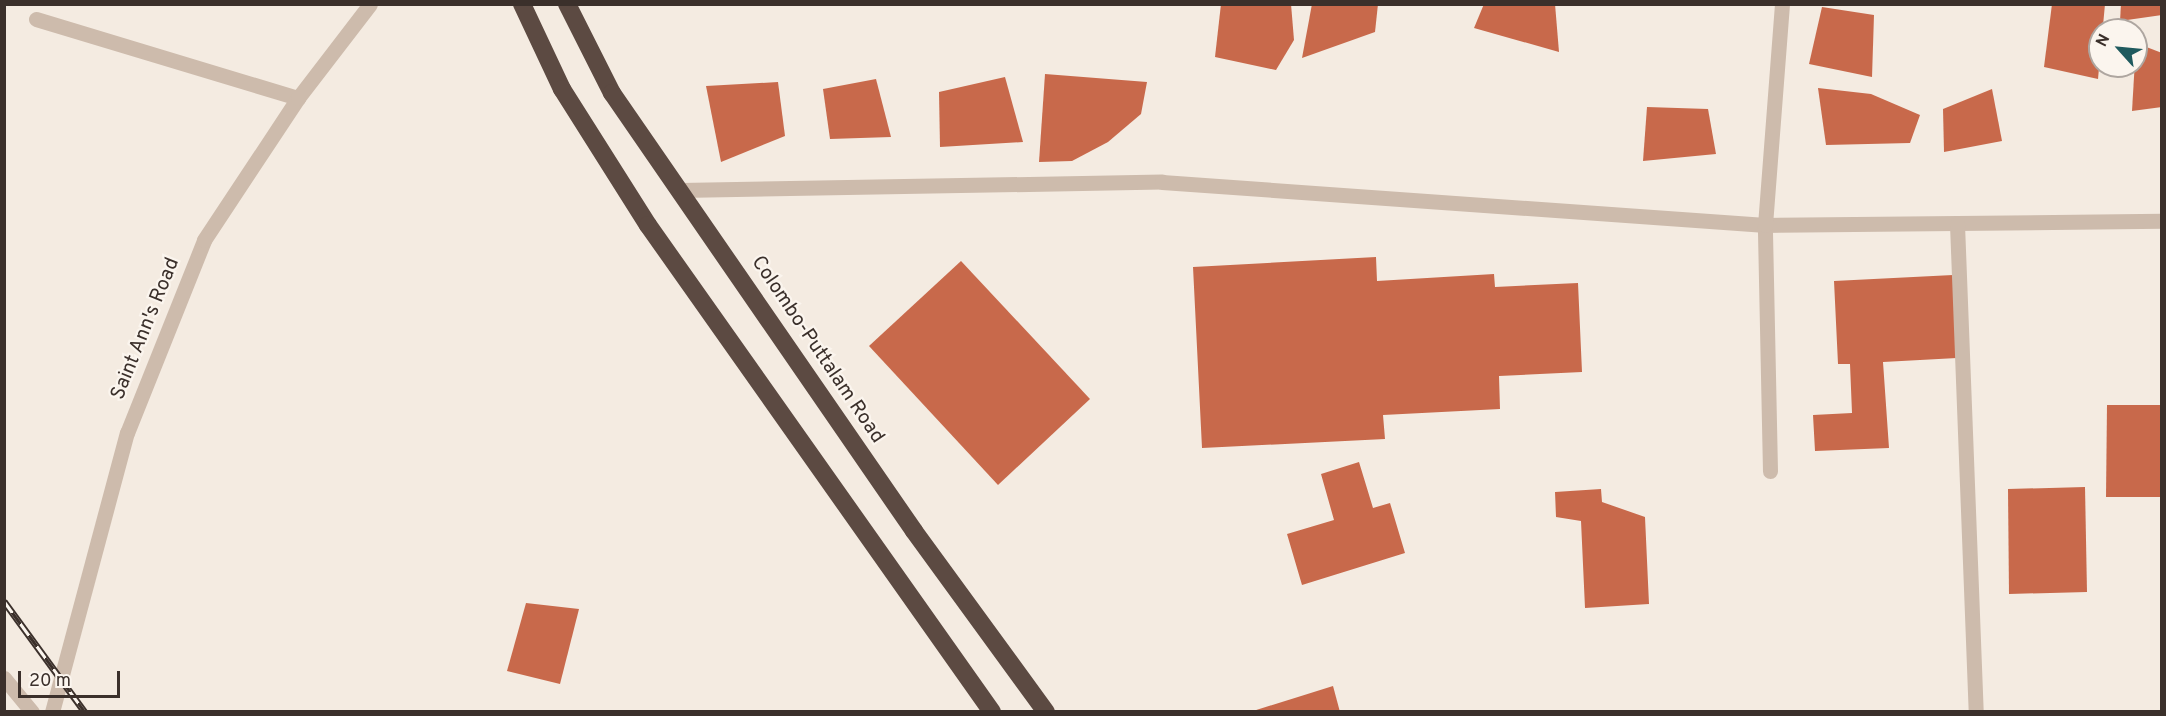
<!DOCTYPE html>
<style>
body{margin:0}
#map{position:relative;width:2166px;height:716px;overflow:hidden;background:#f4ebe1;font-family:Overpass,sans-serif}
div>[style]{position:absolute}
.building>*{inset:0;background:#c8694b}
.minor>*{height:15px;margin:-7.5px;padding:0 7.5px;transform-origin:7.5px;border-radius:7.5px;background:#cdbbac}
.highway>*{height:18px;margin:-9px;padding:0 9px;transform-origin:9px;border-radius:9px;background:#5c4a42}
.rail>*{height:7px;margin-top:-3.5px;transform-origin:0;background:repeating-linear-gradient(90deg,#fbf5ee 0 14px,#3b302b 0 28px);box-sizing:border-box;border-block:2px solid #3b302b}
span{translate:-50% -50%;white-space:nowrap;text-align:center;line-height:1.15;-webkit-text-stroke:4.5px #fbf5ee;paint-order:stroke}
.street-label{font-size:20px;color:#3b302b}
.frame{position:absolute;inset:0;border:6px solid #3b302b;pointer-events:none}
.north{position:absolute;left:2088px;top:18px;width:60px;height:60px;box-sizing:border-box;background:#fbf5ee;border:2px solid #aea6a0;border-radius:50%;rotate:297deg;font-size:16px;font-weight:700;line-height:24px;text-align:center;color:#3b302b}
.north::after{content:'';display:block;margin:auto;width:21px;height:27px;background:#1f5a5e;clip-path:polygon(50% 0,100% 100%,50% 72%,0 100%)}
.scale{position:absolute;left:18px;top:671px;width:102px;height:27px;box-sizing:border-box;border:3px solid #3b302b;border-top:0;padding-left:8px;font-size:18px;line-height:21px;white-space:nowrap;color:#3b302b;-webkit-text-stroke:4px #fbf5ee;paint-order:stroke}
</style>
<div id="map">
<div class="building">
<div style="clip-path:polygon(1221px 4px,1291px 4px,1294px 40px,1276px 70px,1215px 57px)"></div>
<div style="clip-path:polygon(1312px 4px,1378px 4px,1375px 32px,1302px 58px)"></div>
<div style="clip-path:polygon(1484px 4px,1555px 4px,1559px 52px,1474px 28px)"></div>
<div style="clip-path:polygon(2052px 4px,2105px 4px,2098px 79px,2044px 67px)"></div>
<div style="clip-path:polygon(2121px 4px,2162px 4px,2162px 15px,2120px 21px)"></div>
<div style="clip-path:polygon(1822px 7px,1874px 15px,1872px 77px,1809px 64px)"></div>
<div style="clip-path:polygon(2136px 43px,2162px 53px,2162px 107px,2132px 111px)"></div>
<div style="clip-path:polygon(1045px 74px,1147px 82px,1141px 114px,1108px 142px,1072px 161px,1039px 162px)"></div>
<div style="clip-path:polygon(1005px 77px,1023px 142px,940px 147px,939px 92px)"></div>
<div style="clip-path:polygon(876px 79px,891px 137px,830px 139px,823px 89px)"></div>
<div style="clip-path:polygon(778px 82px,785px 136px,721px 162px,706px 86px)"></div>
<div style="clip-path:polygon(1818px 88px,1871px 94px,1920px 115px,1910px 143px,1826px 145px)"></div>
<div style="clip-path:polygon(1992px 89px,2002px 141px,1944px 152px,1943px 109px)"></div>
<div style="clip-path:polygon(1647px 107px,1708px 109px,1716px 154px,1643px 161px)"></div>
<div style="clip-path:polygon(1376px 257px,1377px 281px,1494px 274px,1495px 287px,1578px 283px,1582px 372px,1499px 376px,1500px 409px,1383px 415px,1385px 439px,1202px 448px,1193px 267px)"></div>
<div style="clip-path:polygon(961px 261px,1090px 399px,998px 485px,869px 346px)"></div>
<div style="clip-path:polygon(1953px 275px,1957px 358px,1883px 362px,1889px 448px,1815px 451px,1813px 415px,1852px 413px,1850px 364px,1838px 364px,1834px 281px)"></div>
<div style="clip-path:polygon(2107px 405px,2162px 405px,2162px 497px,2106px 497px)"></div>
<div style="clip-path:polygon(1359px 462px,1373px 508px,1390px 503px,1405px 553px,1302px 585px,1287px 534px,1334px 520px,1321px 474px)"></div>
<div style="clip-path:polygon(2085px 487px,2087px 592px,2009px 594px,2008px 489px)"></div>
<div style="clip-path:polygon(1601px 489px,1602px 502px,1645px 517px,1649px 604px,1585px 608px,1581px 521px,1556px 517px,1555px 492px)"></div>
<div style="clip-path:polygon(526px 603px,579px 609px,560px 684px,507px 671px)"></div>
<div style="clip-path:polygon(1333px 686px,1340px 712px,1253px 712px,1253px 711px)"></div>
</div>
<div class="minor">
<div style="left:36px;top:19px;width:274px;rotate:16.8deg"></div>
<div style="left:680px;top:190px;width:482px;rotate:-1deg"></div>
<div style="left:1162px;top:182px;width:605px;rotate:4.08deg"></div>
<div style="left:1765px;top:225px;width:397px;rotate:-0.6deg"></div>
<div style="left:1957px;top:224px;width:488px;rotate:87.8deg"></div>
<div style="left:1770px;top:471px;width:246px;rotate:-91.2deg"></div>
<div style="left:1765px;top:225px;width:222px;rotate:-85.6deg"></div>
<div style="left:4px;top:678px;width:44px;rotate:50.5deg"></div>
<div style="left:52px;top:712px;width:289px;rotate:-75deg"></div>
<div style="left:127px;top:433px;width:208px;rotate:-68.2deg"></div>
<div style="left:204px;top:240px;width:170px;rotate:-56.5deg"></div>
<div style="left:298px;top:98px;width:118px;rotate:-52.5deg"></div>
</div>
<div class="highway">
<div style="left:522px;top:4px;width:94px;rotate:64.8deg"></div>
<div style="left:562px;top:89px;width:161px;rotate:57.7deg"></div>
<div style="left:648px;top:225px;width:596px;rotate:54.76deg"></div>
<div style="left:567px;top:4px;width:100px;rotate:63.2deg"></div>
<div style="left:612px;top:93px;width:532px;rotate:55.41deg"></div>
<div style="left:914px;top:531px;width:224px;rotate:53.9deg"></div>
</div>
<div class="rail">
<div style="left:4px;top:601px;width:137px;rotate:53.9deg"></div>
</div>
<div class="street-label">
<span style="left:146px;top:329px;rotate:-68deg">Saint Ann's Road</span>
<span style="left:817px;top:350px;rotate:56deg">Colombo-Puttalam Road</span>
</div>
<div class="frame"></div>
<div class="north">N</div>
<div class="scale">20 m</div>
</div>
